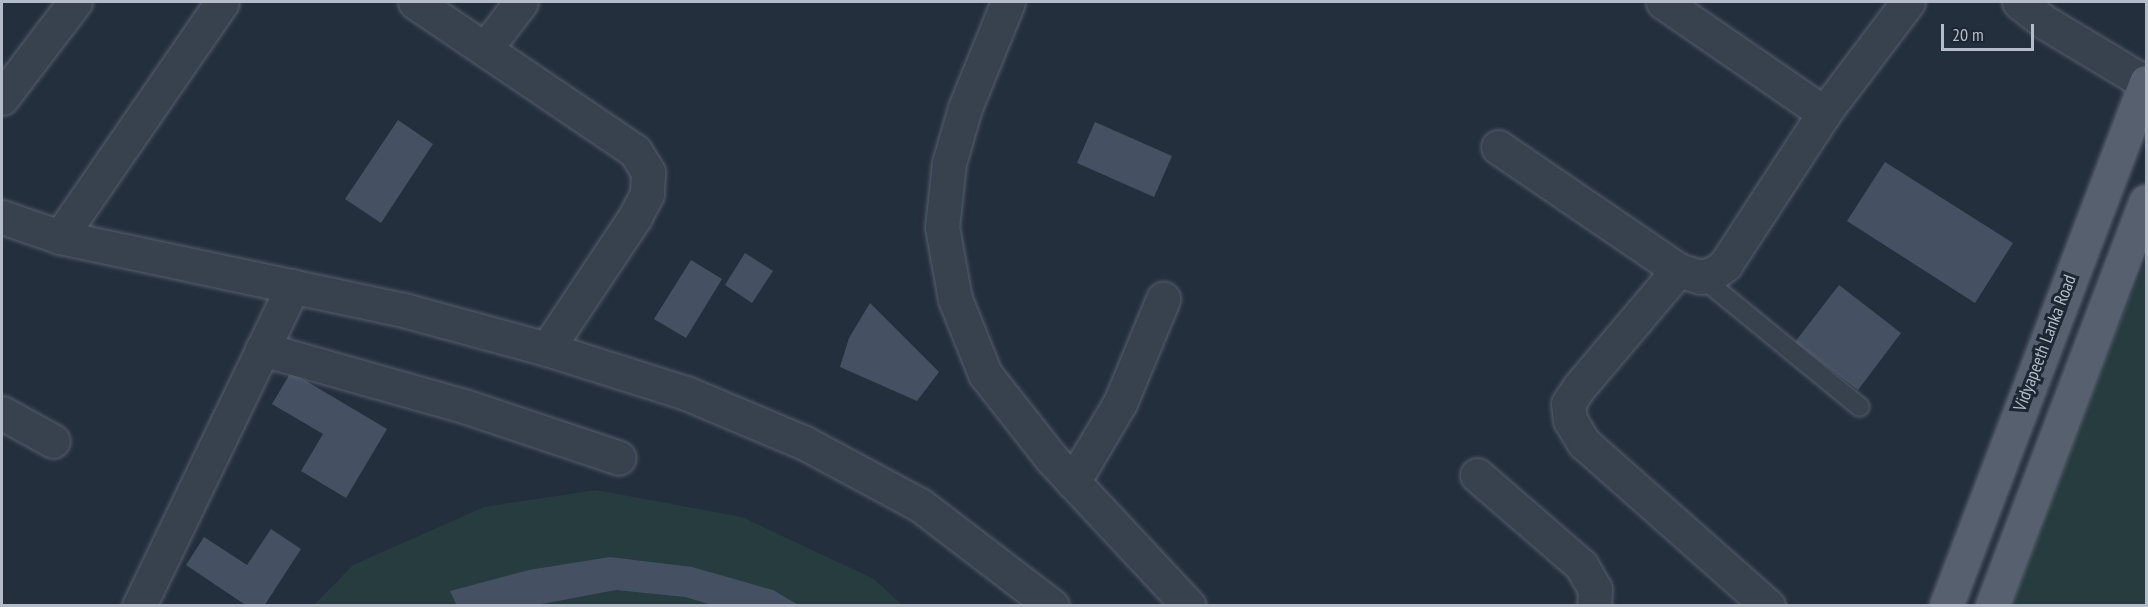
<!DOCTYPE html>
<style>
body{margin:0}
#map{position:relative;width:2148px;height:607px;overflow:hidden;background:#242f3e;font-family:"PT Sans Narrow",sans-serif}
div>[style]{position:absolute}
.green>*{inset:0;background:#263c3f}
.building>*{inset:0;background:#455162}
.roads{filter:drop-shadow(0 0 2px #565f6c) drop-shadow(0 0 2px #565f6c)}
.service>*{height:18px;margin:-9px;padding:0 9px;transform-origin:9px;border-radius:9px;background:#38414e}
.minor>*{height:33px;margin:-16.5px;padding:0 16.5px;transform-origin:16.5px;border-radius:16.5px;background:#38414e}
.tertiary>*{height:33px;margin:-16.5px;padding:0 16.5px;transform-origin:16.5px;border-radius:16.5px;background:#38414e}
.primary>*{height:33px;margin:-16.5px;padding:0 16.5px;transform-origin:16.5px;border-radius:16.5px;background:#56606e}
span{translate:-50% -50%;white-space:nowrap;text-align:center;line-height:1.15;-webkit-text-stroke:6px #1d2633;paint-order:stroke}
.street-label{font-size:18px;color:#b4bcc9}
.frame{position:absolute;inset:0;border:3px solid #b4bcc9;pointer-events:none}
.scale{position:absolute;left:1941px;top:24px;width:93px;height:27px;box-sizing:border-box;border:3px solid #b4bcc9;border-top:0;padding-left:8px;font-size:18px;line-height:21px;white-space:nowrap;color:#b4bcc9;-webkit-text-stroke:4px #1d2633;paint-order:stroke}
</style>
<div id="map">
<div class="green">
<div style="clip-path:polygon(2146px 261px,2146px 605px,1999px 606px,2053px 477px)"></div>
<div style="clip-path:polygon(596px 490px,742px 517px,874px 579px,902px 605px,313px 606px,353px 565px,484px 507px)"></div>
</div>
<div class="building">
<div style="clip-path:polygon(398px 120px,433px 144px,381px 223px,345px 199px)"></div>
<div style="clip-path:polygon(1095px 122px,1172px 156px,1154px 197px,1077px 163px)"></div>
<div style="clip-path:polygon(1885px 162px,2013px 243px,1975px 303px,1847px 221px)"></div>
<div style="clip-path:polygon(745px 253px,773px 271px,752px 303px,725px 285px)"></div>
<div style="clip-path:polygon(691px 260px,722px 279px,686px 338px,654px 319px)"></div>
<div style="clip-path:polygon(1839px 285px,1901px 333px,1858px 390px,1795px 342px)"></div>
<div style="clip-path:polygon(870px 303px,939px 372px,917px 401px,840px 367px,849px 338px)"></div>
<div style="clip-path:polygon(291px 372px,387px 429px,346px 498px,301px 471px,323px 434px,272px 404px)"></div>
<div style="clip-path:polygon(271px 529px,301px 549px,264px 606px,247px 606px,186px 565px,204px 537px,247px 565px)"></div>
<div style="clip-path:polygon(610px 557px,692px 567px,773px 590px,800px 606px,715px 606px,685px 597px,616px 590px,531px 606px,457px 606px,450px 591px,529px 570px)"></div>
</div>
<div class="roads">
<div class="service">
<div style="left:1701px;top:277px;width:205px;rotate:39.3deg"></div>
</div>
<div class="minor">
<div style="left:415px;top:2px;width:266px;rotate:34.1deg"></div>
<div style="left:635px;top:151px;width:25px;rotate:58deg"></div>
<div style="left:648px;top:172px;width:22px;rotate:93deg"></div>
<div style="left:647px;top:194px;width:26px;rotate:118deg"></div>
<div style="left:635px;top:217px;width:159px;rotate:123.7deg"></div>
<div style="left:1008px;top:2px;width:114px;rotate:112.1deg"></div>
<div style="left:965px;top:108px;width:57px;rotate:106.2deg"></div>
<div style="left:949px;top:163px;width:64px;rotate:96.2deg"></div>
<div style="left:942px;top:227px;width:73px;rotate:79.8deg"></div>
<div style="left:955px;top:299px;width:81px;rotate:68.2deg"></div>
<div style="left:985px;top:374px;width:107px;rotate:51.8deg"></div>
<div style="left:1051px;top:458px;width:202px;rotate:47deg"></div>
<div style="left:1663px;top:2px;width:196px;rotate:34.6deg"></div>
<div style="left:485px;top:49px;width:59px;rotate:-52.5deg"></div>
<div style="left:2px;top:98px;width:121px;rotate:-52.8deg"></div>
<div style="left:1498px;top:147px;width:218px;rotate:34.3deg"></div>
<div style="left:1678px;top:270px;width:24px;rotate:17deg"></div>
<div style="left:1701px;top:277px;width:14px;rotate:-17deg"></div>
<div style="left:1714px;top:273px;width:14px;rotate:-36deg"></div>
<div style="left:1725px;top:265px;width:181px;rotate:-56.9deg"></div>
<div style="left:1824px;top:113px;width:139px;rotate:-52.9deg"></div>
<div style="left:2px;top:217px;width:61px;rotate:19deg"></div>
<div style="left:60px;top:237px;width:355px;rotate:12deg"></div>
<div style="left:407px;top:311px;width:145px;rotate:15.2deg"></div>
<div style="left:547px;top:349px;width:146px;rotate:17.6deg"></div>
<div style="left:686px;top:393px;width:129px;rotate:22.8deg"></div>
<div style="left:805px;top:443px;width:131px;rotate:28.3deg"></div>
<div style="left:920px;top:505px;width:166px;rotate:37.4deg"></div>
<div style="left:60px;top:237px;width:285px;rotate:-55.4deg"></div>
<div style="left:1678px;top:270px;width:153px;rotate:130.2deg"></div>
<div style="left:1579px;top:387px;width:20px;rotate:123deg"></div>
<div style="left:1568px;top:404px;width:16px;rotate:83deg"></div>
<div style="left:1570px;top:420px;width:27px;rotate:59deg"></div>
<div style="left:1584px;top:443px;width:246px;rotate:41.5deg"></div>
<div style="left:262px;top:349px;width:213px;rotate:15.8deg"></div>
<div style="left:467px;top:407px;width:160px;rotate:18.5deg"></div>
<div style="left:2px;top:413px;width:58px;rotate:28.8deg"></div>
<div style="left:1477px;top:475px;width:138px;rotate:40.9deg"></div>
<div style="left:1581px;top:565px;width:28px;rotate:60deg"></div>
<div style="left:1595px;top:589px;width:17px;rotate:93deg"></div>
<div style="left:1073px;top:482px;width:92px;rotate:-59.3deg"></div>
<div style="left:1120px;top:403px;width:113px;rotate:-67.5deg"></div>
<div style="left:139px;top:606px;width:355px;rotate:-64.3deg"></div>
</div>
<div class="tertiary">
<div style="left:2019px;top:2px;width:34px;rotate:38deg"></div>
<div style="left:2046px;top:23px;width:117px;rotate:31deg"></div>
</div>
<div class="primary">
<div style="left:1946px;top:606px;width:561px;rotate:-69.11deg"></div>
<div style="left:1992px;top:606px;width:433px;rotate:-69.2deg"></div>
</div>
</div>
<div class="street-label">
<span style="left:2045px;top:343px;rotate:-69deg">Vidyapeeth Lanka Road</span>
</div>
<div class="frame"></div>
<div class="scale">20 m</div>
</div>
